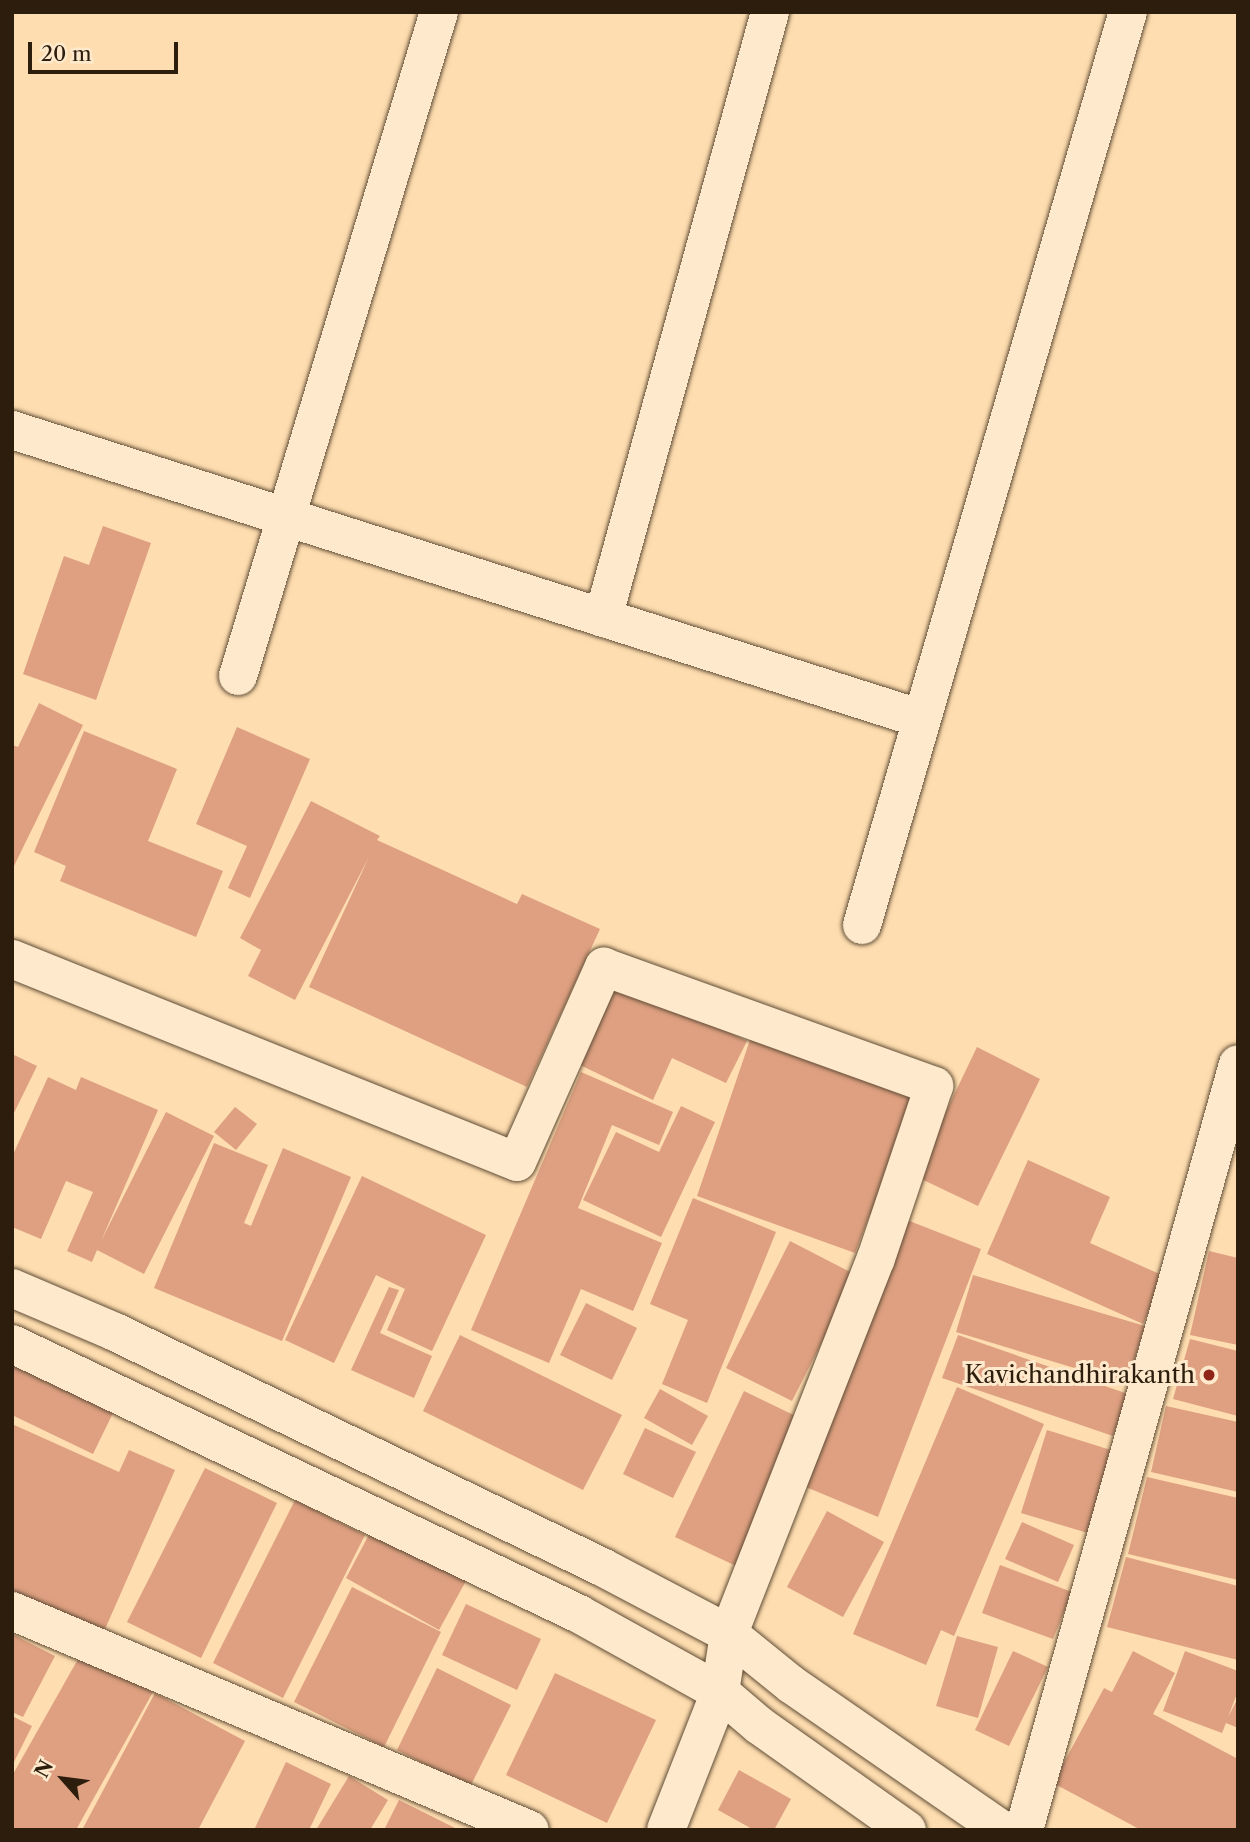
<!DOCTYPE html>
<style>
body{margin:0}
#map{position:relative;width:1250px;height:1842px;overflow:hidden;background:#feddb0;font-family:"Libre Caslon Text",serif}
div>[style]{position:absolute}
.building>*{inset:0;background:#dea081}
.roads{filter:drop-shadow(0 0 2px #604d36) drop-shadow(0 0 2px #604d36)}
.minor>*{height:38px;margin:-19px;padding:0 19px;transform-origin:19px;border-radius:19px;background:#fee9cc}
.tertiary>*{height:38px;margin:-19px;padding:0 19px;transform-origin:19px;border-radius:19px;background:#fee9cc}
.dots>*{width:19px;height:19px;translate:-50% -50%;box-sizing:border-box;border:4px solid #fee9cc;border-radius:50%}
span{translate:-50% -50%;white-space:nowrap;text-align:center;line-height:1.15;-webkit-text-stroke:6px #fee9cc;paint-order:stroke}
.poi-label{font-size:24px;color:#2c1d0d}
.right{translate:-100% -50%;text-align:right}
.frame{position:absolute;inset:0;border:14px solid #2c1d0d;pointer-events:none}
.north{position:absolute;left:28px;top:1744px;width:70px;height:70px;-webkit-text-stroke:5px #fee9cc;paint-order:stroke;rotate:298deg;font-size:19px;font-weight:700;line-height:28px;text-align:center;color:#2c1d0d}
.north::after{content:'';display:block;margin:auto;width:24px;height:32px;background:#2c1d0d;clip-path:polygon(50% 0,100% 100%,50% 72%,0 100%)}
.scale{position:absolute;left:28px;top:42px;width:150px;height:32px;box-sizing:border-box;border:4px solid #2c1d0d;border-top:0;padding-left:9px;font-size:21px;line-height:24px;white-space:nowrap;color:#2c1d0d;-webkit-text-stroke:5px #fee9cc;paint-order:stroke}
</style>
<div id="map">
<div class="building">
<div style="clip-path:polygon(103px 526px,151px 543px,96px 700px,23px 674px,64px 556px,89px 565px)"></div>
<div style="clip-path:polygon(39px 703px,83px 725px,14px 866px,12px 745px,18px 747px)"></div>
<div style="clip-path:polygon(237px 727px,310px 759px,250px 898px,228px 888px,247px 846px,196px 824px)"></div>
<div style="clip-path:polygon(84px 731px,177px 769px,148px 841px,223px 871px,196px 937px,60px 881px,66px 866px,34px 852px)"></div>
<div style="clip-path:polygon(311px 801px,380px 836px,377px 840px,517px 904px,522px 894px,600px 929px,527px 1087px,309px 987px,369px 857px,295px 1000px,248px 976px,261px 950px,240px 938px)"></div>
<div style="clip-path:polygon(619px 981px,747px 1041px,726px 1083px,672px 1058px,653px 1100px,580px 1065px)"></div>
<div style="clip-path:polygon(752px 1034px,920px 1094px,876px 1217px,870px 1214px,855px 1253px,697px 1196px)"></div>
<div style="clip-path:polygon(977px 1047px,1040px 1079px,978px 1206px,915px 1176px)"></div>
<div style="clip-path:polygon(12px 1054px,37px 1066px,12px 1117px)"></div>
<div style="clip-path:polygon(581px 1072px,673px 1112px,659px 1145px,612px 1125px,578px 1208px,662px 1243px,633px 1311px,581px 1289px,549px 1363px,471px 1330px)"></div>
<div style="clip-path:polygon(48px 1077px,76px 1090px,81px 1077px,158px 1110px,101px 1241px,166px 1112px,214px 1136px,144px 1274px,97px 1250px,92px 1262px,67px 1251px,93px 1192px,66px 1181px,41px 1239px,12px 1227px,12px 1157px)"></div>
<div style="clip-path:polygon(681px 1106px,715px 1122px,661px 1237px,583px 1200px,616px 1132px,659px 1152px)"></div>
<div style="clip-path:polygon(235px 1107px,257px 1124px,236px 1150px,214px 1132px)"></div>
<div style="clip-path:polygon(214px 1143px,268px 1165px,244px 1223px,251px 1226px,283px 1148px,351px 1177px,282px 1341px,154px 1288px)"></div>
<div style="clip-path:polygon(1028px 1160px,1110px 1197px,1090px 1243px,1164px 1276px,1143px 1324px,987px 1254px)"></div>
<div style="clip-path:polygon(362px 1176px,486px 1235px,432px 1351px,387px 1330px,405px 1289px,376px 1275px,334px 1363px,285px 1340px)"></div>
<div style="clip-path:polygon(693px 1198px,776px 1232px,707px 1403px,662px 1384px,688px 1320px,650px 1304px)"></div>
<div style="clip-path:polygon(907px 1220px,981px 1249px,878px 1517px,801px 1485px)"></div>
<div style="clip-path:polygon(790px 1241px,856px 1275px,792px 1401px,726px 1368px)"></div>
<div style="clip-path:polygon(1209px 1251px,1238px 1258px,1238px 1345px,1190px 1335px)"></div>
<div style="clip-path:polygon(973px 1275px,1145px 1326px,1127px 1384px,956px 1332px)"></div>
<div style="clip-path:polygon(389px 1287px,399px 1290px,380px 1333px,432px 1356px,414px 1398px,351px 1370px)"></div>
<div style="clip-path:polygon(586px 1303px,637px 1328px,612px 1380px,560px 1355px)"></div>
<div style="clip-path:polygon(460px 1335px,622px 1415px,583px 1490px,423px 1411px)"></div>
<div style="clip-path:polygon(958px 1335px,1128px 1394px,1113px 1436px,942px 1378px)"></div>
<div style="clip-path:polygon(1190px 1339px,1238px 1351px,1238px 1416px,1173px 1399px)"></div>
<div style="clip-path:polygon(12px 1365px,113px 1413px,93px 1454px,12px 1415px)"></div>
<div style="clip-path:polygon(957px 1387px,1044px 1424px,954px 1636px,941px 1630px,926px 1665px,853px 1634px)"></div>
<div style="clip-path:polygon(660px 1389px,708px 1416px,692px 1445px,644px 1418px)"></div>
<div style="clip-path:polygon(744px 1391px,806px 1421px,736px 1566px,675px 1537px)"></div>
<div style="clip-path:polygon(1166px 1406px,1238px 1422px,1238px 1492px,1151px 1472px)"></div>
<div style="clip-path:polygon(12px 1424px,119px 1472px,129px 1450px,175px 1470px,102px 1636px,12px 1596px)"></div>
<div style="clip-path:polygon(645px 1428px,696px 1452px,673px 1498px,623px 1474px)"></div>
<div style="clip-path:polygon(1047px 1430px,1117px 1452px,1091px 1534px,1021px 1513px)"></div>
<div style="clip-path:polygon(205px 1468px,277px 1503px,201px 1658px,127px 1622px)"></div>
<div style="clip-path:polygon(1147px 1477px,1238px 1498px,1238px 1580px,1128px 1554px)"></div>
<div style="clip-path:polygon(295px 1500px,365px 1535px,283px 1698px,213px 1663px)"></div>
<div style="clip-path:polygon(827px 1511px,884px 1542px,843px 1617px,787px 1587px)"></div>
<div style="clip-path:polygon(1022px 1522px,1074px 1545px,1058px 1582px,1005px 1559px)"></div>
<div style="clip-path:polygon(373px 1527px,467px 1579px,439px 1630px,346px 1578px)"></div>
<div style="clip-path:polygon(1126px 1557px,1238px 1586px,1238px 1660px,1107px 1627px)"></div>
<div style="clip-path:polygon(1000px 1565px,1072px 1592px,1053px 1639px,982px 1613px)"></div>
<div style="clip-path:polygon(352px 1587px,441px 1632px,384px 1747px,294px 1702px)"></div>
<div style="clip-path:polygon(466px 1604px,541px 1639px,517px 1690px,442px 1655px)"></div>
<div style="clip-path:polygon(12px 1634px,55px 1656px,23px 1717px,12px 1712px)"></div>
<div style="clip-path:polygon(957px 1636px,998px 1647px,978px 1718px,936px 1706px)"></div>
<div style="clip-path:polygon(1013px 1651px,1048px 1667px,1009px 1746px,975px 1730px)"></div>
<div style="clip-path:polygon(1133px 1651px,1175px 1673px,1153px 1714px,1238px 1759px,1238px 1830px,1141px 1830px,1053px 1783px,1104px 1688px,1112px 1692px)"></div>
<div style="clip-path:polygon(1185px 1651px,1238px 1671px,1238px 1691px,1228px 1717px,1238px 1698px,1238px 1728px,1226px 1723px,1222px 1733px,1163px 1711px)"></div>
<div style="clip-path:polygon(82px 1652px,153px 1692px,76px 1830px,12px 1830px,12px 1776px)"></div>
<div style="clip-path:polygon(437px 1668px,511px 1705px,470px 1787px,397px 1750px)"></div>
<div style="clip-path:polygon(555px 1673px,656px 1720px,607px 1823px,506px 1775px)"></div>
<div style="clip-path:polygon(155px 1693px,245px 1741px,198px 1830px,82px 1830px)"></div>
<div style="clip-path:polygon(12px 1716px,32px 1726px,12px 1766px)"></div>
<div style="clip-path:polygon(286px 1762px,331px 1784px,309px 1830px,254px 1830px)"></div>
<div style="clip-path:polygon(739px 1770px,791px 1799px,774px 1830px,754px 1830px,718px 1810px)"></div>
<div style="clip-path:polygon(349px 1776px,388px 1800px,370px 1830px,316px 1830px)"></div>
<div style="clip-path:polygon(399px 1800px,459px 1830px,384px 1830px)"></div>
</div>
<div class="roads">
<div class="minor">
<div style="left:12px;top:430px;width:952px;rotate:17.62deg"></div>
<div style="left:603px;top:618px;width:629px;rotate:-74.59deg"></div>
<div style="left:238px;top:676px;width:694px;rotate:-73.16deg"></div>
<div style="left:862px;top:925px;width:951px;rotate:-73.76deg"></div>
<div style="left:12px;top:959px;width:544px;rotate:21.9deg"></div>
<div style="left:517px;top:1162px;width:214px;rotate:-66deg"></div>
<div style="left:604px;top:967px;width:351px;rotate:19.8deg"></div>
<div style="left:934px;top:1086px;width:182px;rotate:108.6deg"></div>
<div style="left:876px;top:1258px;width:404px;rotate:111.4deg"></div>
<div style="left:729px;top:1634px;width:59px;rotate:98.8deg"></div>
<div style="left:720px;top:1692px;width:148px;rotate:111.4deg"></div>
<div style="left:12px;top:1611px;width:562px;rotate:22.92deg"></div>
<div style="left:1024px;top:1830px;width:795px;rotate:-74.39deg"></div>
</div>
<div class="tertiary">
<div style="left:12px;top:1288px;width:112px;rotate:23.1deg"></div>
<div style="left:115px;top:1332px;width:541px;rotate:25.76deg"></div>
<div style="left:602px;top:1567px;width:144px;rotate:27.8deg"></div>
<div style="left:729px;top:1634px;width:81px;rotate:39deg"></div>
<div style="left:792px;top:1685px;width:255px;rotate:34.6deg"></div>
<div style="left:12px;top:1344px;width:628px;rotate:25.46deg"></div>
<div style="left:579px;top:1614px;width:161px;rotate:29deg"></div>
<div style="left:720px;top:1692px;width:52px;rotate:40.4deg"></div>
<div style="left:760px;top:1726px;width:180px;rotate:35.3deg"></div>
</div>
</div>
<div class="dots">
<div style="left:1209px;top:1375px;background:#8f2418"></div>
</div>
<div class="poi-label">
<span class="right" style="left:1195px;top:1375px">Kavichandhirakanth</span>
</div>
<div class="frame"></div>
<div class="north">N</div>
<div class="scale">20 m</div>
</div>
